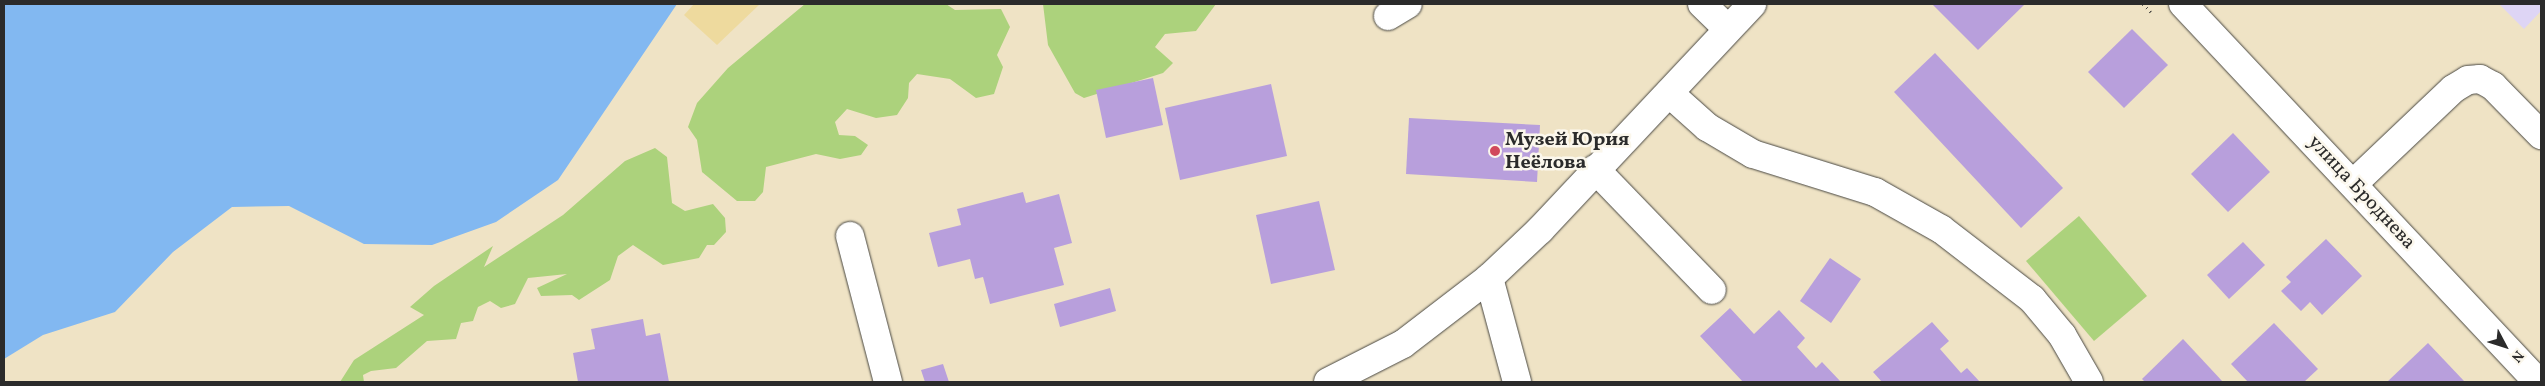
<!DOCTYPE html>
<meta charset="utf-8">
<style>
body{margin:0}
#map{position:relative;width:2545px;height:386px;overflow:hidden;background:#efe3c5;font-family:Vollkorn,serif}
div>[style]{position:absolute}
.built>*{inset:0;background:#ded5f5}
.green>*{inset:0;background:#acd27c}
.sand>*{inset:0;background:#eeda9e}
.water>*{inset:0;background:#82b8f1}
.building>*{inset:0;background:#b89fdc}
.path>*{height:3px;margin-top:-1.5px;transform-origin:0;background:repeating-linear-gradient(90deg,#484742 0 1px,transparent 0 5px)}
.roads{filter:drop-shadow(0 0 1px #484742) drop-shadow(0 0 1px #484742)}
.minor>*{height:28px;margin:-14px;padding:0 14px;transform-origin:14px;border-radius:14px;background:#fff}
.dots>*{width:14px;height:14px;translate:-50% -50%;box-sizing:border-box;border:2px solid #fbf7ec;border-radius:50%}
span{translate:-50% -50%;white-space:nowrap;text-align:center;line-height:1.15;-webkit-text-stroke:5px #fbf7ec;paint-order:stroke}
.poi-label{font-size:20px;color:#2b2b2b;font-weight:700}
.left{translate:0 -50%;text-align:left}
.street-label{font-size:20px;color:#2b2b2b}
.frame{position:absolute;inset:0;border:5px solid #2b2b2b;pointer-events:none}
.north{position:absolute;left:2480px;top:321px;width:50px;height:50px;-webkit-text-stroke:4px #fbf7ec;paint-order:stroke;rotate:130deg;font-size:14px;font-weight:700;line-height:20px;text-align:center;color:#2b2b2b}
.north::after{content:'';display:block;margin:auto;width:18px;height:22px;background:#2b2b2b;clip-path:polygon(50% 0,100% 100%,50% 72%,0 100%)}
</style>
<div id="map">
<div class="built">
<div style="clip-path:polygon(2499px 4px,2541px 4px,2541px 11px,2524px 29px)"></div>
</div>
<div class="green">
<div style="clip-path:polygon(805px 4px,946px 4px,955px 10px,1001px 9px,1010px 27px,997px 55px,1003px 67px,994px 94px,976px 98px,950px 79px,917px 74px,909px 83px,908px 98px,897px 115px,876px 118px,847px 109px,835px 122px,839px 135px,855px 136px,868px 145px,861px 155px,840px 159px,816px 154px,766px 167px,763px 192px,755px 201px,737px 201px,702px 172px,697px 140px,688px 127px,697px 103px,728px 68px)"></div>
<div style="clip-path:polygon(1043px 4px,1216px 4px,1196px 31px,1165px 34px,1155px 47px,1173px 63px,1163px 73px,1084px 98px,1075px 93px,1048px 45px)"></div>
<div style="clip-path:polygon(655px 148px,667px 157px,672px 203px,685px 211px,713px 204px,725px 218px,726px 232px,714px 245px,707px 245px,699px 258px,663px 265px,633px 245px,618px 256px,610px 280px,579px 300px,572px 295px,541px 296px,537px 288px,567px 274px,528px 278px,515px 304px,501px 308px,490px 301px,478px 307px,473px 321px,461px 323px,456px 339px,427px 341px,396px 368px,371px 371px,363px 375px,364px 382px,340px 382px,354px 360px,424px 315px,410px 307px,434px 286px,493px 246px,484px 267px,563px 215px,625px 161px)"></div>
<div style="clip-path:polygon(2079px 216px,2147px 296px,2094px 341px,2026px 261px)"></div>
</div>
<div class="sand">
<div style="clip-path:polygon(694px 4px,760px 4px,717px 45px,684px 15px)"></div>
</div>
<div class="water">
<div style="clip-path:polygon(4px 4px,677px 4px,558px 180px,496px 222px,432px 245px,364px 244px,289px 206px,232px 207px,173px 252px,115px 312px,43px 335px,4px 359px)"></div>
</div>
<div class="building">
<div style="clip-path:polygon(1932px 4px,2025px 4px,1978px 50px)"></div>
<div style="clip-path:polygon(2132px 29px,2168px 65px,2124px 108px,2088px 72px)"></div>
<div style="clip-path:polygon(1935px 53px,2063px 188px,2021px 228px,1894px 92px)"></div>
<div style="clip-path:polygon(1153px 78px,1163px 125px,1106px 138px,1096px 90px)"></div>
<div style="clip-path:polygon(1271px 84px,1287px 156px,1180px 180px,1165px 108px)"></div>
<div style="clip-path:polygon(1409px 118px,1540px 125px,1537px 182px,1406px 174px)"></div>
<div style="clip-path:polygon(2233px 133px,2270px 172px,2228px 212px,2191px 174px)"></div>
<div style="clip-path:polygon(1023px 192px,1026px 203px,1059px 194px,1072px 243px,1054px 248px,1064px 285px,990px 304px,983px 277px,975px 279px,970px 259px,938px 267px,929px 233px,961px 225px,957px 209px)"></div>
<div style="clip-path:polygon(1319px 201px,1335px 270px,1271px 284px,1256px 215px)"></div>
<div style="clip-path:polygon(2326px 239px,2362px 276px,2322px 315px,2310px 302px,2301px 311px,2281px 291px,2291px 282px,2286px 277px)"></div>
<div style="clip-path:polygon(2243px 242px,2265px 265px,2229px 299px,2207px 275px)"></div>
<div style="clip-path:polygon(1830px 258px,1861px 279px,1831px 323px,1800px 301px)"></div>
<div style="clip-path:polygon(1110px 288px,1116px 311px,1060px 327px,1054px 304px)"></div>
<div style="clip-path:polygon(1730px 308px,1754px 334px,1779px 310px,1805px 338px,1797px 347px,1816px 368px,1822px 362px,1841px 382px,1743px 382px,1700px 336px)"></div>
<div style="clip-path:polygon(643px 319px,646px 336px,660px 333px,669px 382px,578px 382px,573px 353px,595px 349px,591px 329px)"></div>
<div style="clip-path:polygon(1932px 322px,1949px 341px,1940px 349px,1961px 373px,1967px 368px,1980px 382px,1882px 382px,1873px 372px)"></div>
<div style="clip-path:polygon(2274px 323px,2318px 369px,2304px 382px,2248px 382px,2231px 364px)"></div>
<div style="clip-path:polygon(2183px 339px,2223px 382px,2145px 382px,2142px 379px)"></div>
<div style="clip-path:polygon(2428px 343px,2464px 381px,2387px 382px)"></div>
<div style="clip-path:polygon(943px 364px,949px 382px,925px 382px,921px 370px)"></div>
</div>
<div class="path">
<div style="left:2143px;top:4px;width:11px;rotate:45deg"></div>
</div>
<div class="roads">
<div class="minor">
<div style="left:1702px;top:4px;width:35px;rotate:44deg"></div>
<div style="left:2183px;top:4px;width:519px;rotate:46.8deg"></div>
<div style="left:1388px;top:16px;width:23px;rotate:-31deg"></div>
<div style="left:1669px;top:93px;width:51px;rotate:41.8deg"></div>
<div style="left:1707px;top:127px;width:53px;rotate:30.4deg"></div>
<div style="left:1753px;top:154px;width:128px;rotate:17.3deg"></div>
<div style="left:1875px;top:192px;width:76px;rotate:29.3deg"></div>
<div style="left:1941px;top:229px;width:115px;rotate:37.6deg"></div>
<div style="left:2032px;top:299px;width:47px;rotate:50.2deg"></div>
<div style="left:2062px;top:335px;width:54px;rotate:60.1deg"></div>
<div style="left:1595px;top:169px;width:168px;rotate:46deg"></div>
<div style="left:2353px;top:184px;width:138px;rotate:-43.5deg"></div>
<div style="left:2453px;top:89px;width:17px;rotate:-31deg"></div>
<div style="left:2468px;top:80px;width:12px;rotate:-5deg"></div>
<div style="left:2480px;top:79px;width:15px;rotate:28deg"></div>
<div style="left:2493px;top:86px;width:69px;rotate:45.6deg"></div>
<div style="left:850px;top:236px;width:151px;rotate:75.4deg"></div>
<div style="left:1489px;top:278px;width:108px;rotate:74.9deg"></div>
<div style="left:1328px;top:382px;width:84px;rotate:-26.9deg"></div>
<div style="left:1403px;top:344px;width:108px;rotate:-37.5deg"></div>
<div style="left:1489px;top:278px;width:70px;rotate:-43.3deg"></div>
<div style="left:1540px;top:230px;width:310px;rotate:-46.8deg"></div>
</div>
</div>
<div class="dots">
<div style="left:1495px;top:151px;background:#d1495b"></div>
</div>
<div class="poi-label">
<span class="left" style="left:1505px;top:152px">Музей Юрия<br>Неёлова</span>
</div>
<div class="street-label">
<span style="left:2361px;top:193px;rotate:47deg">улица Броднева</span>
</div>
<div class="frame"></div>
<div class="north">N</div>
</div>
